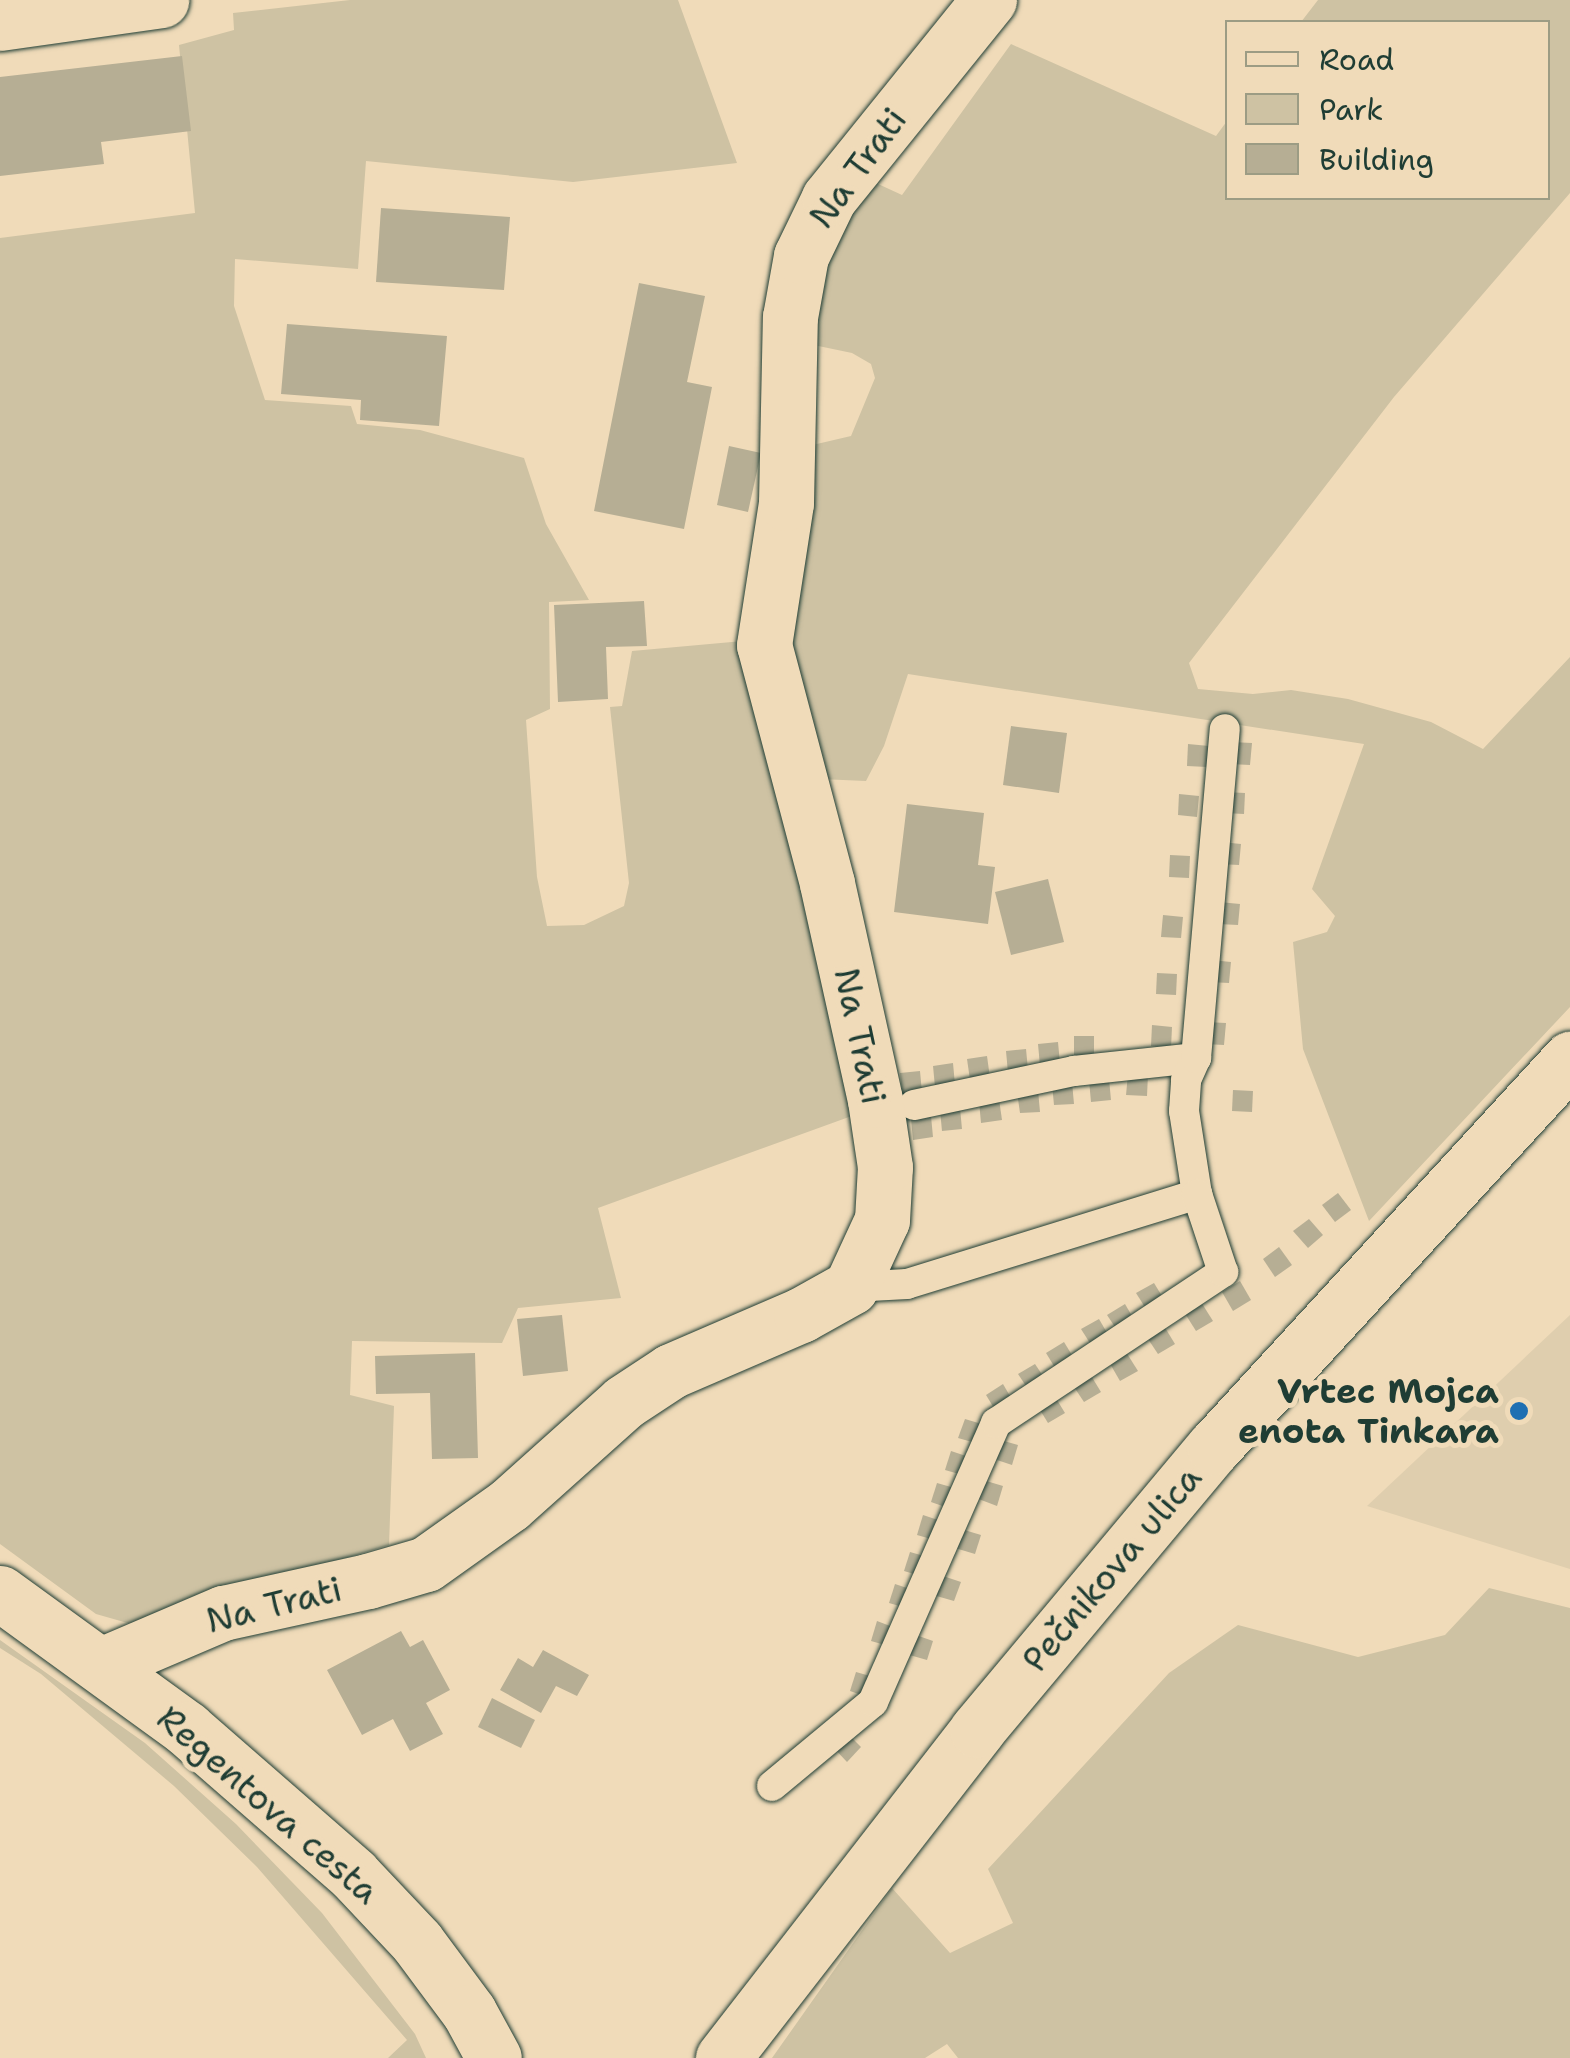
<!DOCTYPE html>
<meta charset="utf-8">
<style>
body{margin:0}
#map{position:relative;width:1570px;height:2058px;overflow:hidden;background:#f0dbb9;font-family:"Shantell Sans",sans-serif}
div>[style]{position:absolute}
.built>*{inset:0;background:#dfceae}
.green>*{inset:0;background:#cec2a3}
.building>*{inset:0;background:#b6ae94}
.roads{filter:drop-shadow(0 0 2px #1f3d34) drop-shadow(0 0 2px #1f3d34)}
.service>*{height:30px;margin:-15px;padding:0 15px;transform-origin:15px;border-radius:15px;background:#f0dbb9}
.minor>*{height:55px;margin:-27.5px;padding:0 27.5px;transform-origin:27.5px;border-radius:27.5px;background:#f0dbb9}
.tertiary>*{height:55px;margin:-27.5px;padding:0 27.5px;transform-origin:27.5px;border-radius:27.5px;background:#f0dbb9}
.dots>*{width:28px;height:28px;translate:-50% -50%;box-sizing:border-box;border:5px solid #f0dbb9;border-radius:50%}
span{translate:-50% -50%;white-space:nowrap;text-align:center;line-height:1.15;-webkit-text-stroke:10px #f0dbb9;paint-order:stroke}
.street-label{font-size:35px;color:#1f3d34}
.poi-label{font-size:35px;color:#1f3d34;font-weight:700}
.right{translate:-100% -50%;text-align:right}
.legend{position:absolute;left:1225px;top:20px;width:325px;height:180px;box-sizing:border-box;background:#f0dbb9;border:2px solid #9c9c84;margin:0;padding:12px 18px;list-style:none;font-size:30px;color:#1f3d34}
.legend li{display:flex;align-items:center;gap:20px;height:50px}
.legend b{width:50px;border:2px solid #9c9c84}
</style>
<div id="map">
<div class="built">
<div style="clip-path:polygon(1570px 1315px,1570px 1569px,1367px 1506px)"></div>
</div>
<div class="green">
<div style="clip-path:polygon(350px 0,678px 0,737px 163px,573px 182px,366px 161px,358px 269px,235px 259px,234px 306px,265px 400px,351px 406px,357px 424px,420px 430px,524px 458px,546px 524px,589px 600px,549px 602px,550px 709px,526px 720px,537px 877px,547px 926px,584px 925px,624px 906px,629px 883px,610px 707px,622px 706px,632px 651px,743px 641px,860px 1113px,598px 1208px,621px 1298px,518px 1308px,502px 1343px,352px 1341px,350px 1395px,394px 1406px,389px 1545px,276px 1579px,145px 1628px,96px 1614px,0 1544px,0 238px,195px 213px,179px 45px,234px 30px,233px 13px)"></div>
<div style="clip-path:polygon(1318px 0,1570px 0,1570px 193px,1394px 397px,1189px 663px,1198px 689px,1253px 694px,1291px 690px,1348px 699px,1431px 722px,1483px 749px,1570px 657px,1570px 1007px,1369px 1221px,1303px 1049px,1293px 942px,1327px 932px,1335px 916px,1312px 889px,1364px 744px,908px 674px,884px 746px,866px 781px,820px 779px,781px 613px,804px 447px,851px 436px,875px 378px,871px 364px,852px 353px,804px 343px,805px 305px,863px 177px,902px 195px,1011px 44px,1216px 136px,1227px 121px,1228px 198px,1548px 198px,1548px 22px,1301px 22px)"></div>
<div style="clip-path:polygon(1489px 1588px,1570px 1608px,1570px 2058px,958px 2058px,947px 2044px,925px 2058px,772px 2058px,892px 1888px,950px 1953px,1013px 1923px,988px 1869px,1169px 1673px,1238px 1625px,1358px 1657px,1445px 1635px)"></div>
<div style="clip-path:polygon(0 1640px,145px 1743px,236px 1824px,322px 1913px,415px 2034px,426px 2058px,388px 2058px,407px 2040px,257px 1867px,174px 1786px,41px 1674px,0 1648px)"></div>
</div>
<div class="building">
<div style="clip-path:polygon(182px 56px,191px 131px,101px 142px,104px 164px,0 176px,0 77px)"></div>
<div style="clip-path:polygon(381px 208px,510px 217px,504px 290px,376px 282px)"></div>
<div style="clip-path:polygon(639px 283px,705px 296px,687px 382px,712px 387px,684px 529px,594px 511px)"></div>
<div style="clip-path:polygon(287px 324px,447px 336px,439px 426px,360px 420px,361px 400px,281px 394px)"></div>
<div style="clip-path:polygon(729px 446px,761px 453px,748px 512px,717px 505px)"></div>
<div style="clip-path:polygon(644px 601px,647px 646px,606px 647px,608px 699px,558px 702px,554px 605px)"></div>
<div style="clip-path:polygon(1011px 726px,1067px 733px,1059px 793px,1003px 785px)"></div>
<div style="clip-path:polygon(1231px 742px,1252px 743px,1250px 765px,1230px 764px)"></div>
<div style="clip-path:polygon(1188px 744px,1209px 746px,1207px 767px,1187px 766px)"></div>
<div style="clip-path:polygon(1225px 792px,1245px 793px,1244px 814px,1224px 813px)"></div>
<div style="clip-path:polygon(1179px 794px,1199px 796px,1197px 817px,1178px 815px)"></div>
<div style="clip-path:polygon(907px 804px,984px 813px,978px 865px,995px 867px,988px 924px,894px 912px)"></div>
<div style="clip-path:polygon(1221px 842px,1241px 844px,1239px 865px,1219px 864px)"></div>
<div style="clip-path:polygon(1170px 855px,1190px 856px,1189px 878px,1169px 877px)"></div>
<div style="clip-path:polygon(1048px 879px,1064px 942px,1011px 955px,995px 892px)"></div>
<div style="clip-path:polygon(1219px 902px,1240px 904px,1238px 925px,1218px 924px)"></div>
<div style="clip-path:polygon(1163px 915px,1183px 917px,1181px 938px,1161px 937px)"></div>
<div style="clip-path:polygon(1211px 960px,1231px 962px,1229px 983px,1209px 982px)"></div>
<div style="clip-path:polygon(1157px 973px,1177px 974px,1176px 995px,1156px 994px)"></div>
<div style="clip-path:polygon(1206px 1022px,1226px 1023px,1224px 1045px,1204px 1044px)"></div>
<div style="clip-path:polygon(1152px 1025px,1172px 1027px,1171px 1048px,1151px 1046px)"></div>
<div style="clip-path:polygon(1074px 1036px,1094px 1036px,1094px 1058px,1074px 1058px)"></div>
<div style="clip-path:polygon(1058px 1042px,1060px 1064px,1040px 1066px,1038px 1044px)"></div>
<div style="clip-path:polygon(1026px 1049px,1028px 1070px,1008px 1073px,1006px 1051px)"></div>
<div style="clip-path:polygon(987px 1056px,990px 1078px,970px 1080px,967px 1059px)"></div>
<div style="clip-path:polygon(953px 1063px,955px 1085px,935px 1087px,933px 1066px)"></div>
<div style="clip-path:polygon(920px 1071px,922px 1093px,902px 1094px,900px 1073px)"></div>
<div style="clip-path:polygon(1128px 1074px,1148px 1074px,1147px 1096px,1126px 1095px)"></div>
<div style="clip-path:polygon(1109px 1079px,1111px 1100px,1091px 1102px,1089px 1080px)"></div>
<div style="clip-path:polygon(1072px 1082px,1074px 1104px,1054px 1105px,1052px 1084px)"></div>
<div style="clip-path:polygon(1038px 1090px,1040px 1112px,1020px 1113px,1017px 1092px)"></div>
<div style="clip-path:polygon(1233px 1090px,1253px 1091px,1252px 1112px,1232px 1111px)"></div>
<div style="clip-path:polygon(999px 1099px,1002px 1120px,981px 1123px,979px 1101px)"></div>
<div style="clip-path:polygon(960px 1108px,962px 1129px,942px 1131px,940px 1110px)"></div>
<div style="clip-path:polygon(931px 1116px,933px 1137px,913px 1140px,911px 1119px)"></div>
<div style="clip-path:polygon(1338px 1193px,1351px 1210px,1335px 1222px,1322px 1205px)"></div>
<div style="clip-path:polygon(1309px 1219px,1323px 1235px,1308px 1248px,1293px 1231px)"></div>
<div style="clip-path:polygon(1279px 1247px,1292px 1265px,1275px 1277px,1263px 1259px)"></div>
<div style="clip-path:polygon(1240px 1281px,1251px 1300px,1233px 1311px,1222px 1292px)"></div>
<div style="clip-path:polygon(1154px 1283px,1165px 1301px,1148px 1312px,1136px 1293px)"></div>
<div style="clip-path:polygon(1201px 1302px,1213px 1321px,1196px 1331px,1184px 1312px)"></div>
<div style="clip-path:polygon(1125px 1304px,1136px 1323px,1119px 1333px,1107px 1315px)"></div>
<div style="clip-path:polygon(562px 1315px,568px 1371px,523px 1376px,517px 1319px)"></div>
<div style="clip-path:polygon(1099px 1319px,1110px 1338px,1093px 1348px,1081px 1329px)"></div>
<div style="clip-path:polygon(1164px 1326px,1175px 1344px,1158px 1354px,1146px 1336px)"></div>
<div style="clip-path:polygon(1064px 1342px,1075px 1360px,1057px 1371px,1046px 1353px)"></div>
<div style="clip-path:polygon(1126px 1352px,1138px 1371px,1120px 1381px,1109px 1362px)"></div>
<div style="clip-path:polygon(475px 1353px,478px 1458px,432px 1459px,430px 1393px,376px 1394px,375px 1356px)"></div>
<div style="clip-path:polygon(1035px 1364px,1047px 1382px,1030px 1392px,1018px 1374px)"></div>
<div style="clip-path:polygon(1090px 1374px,1101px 1392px,1084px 1402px,1072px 1384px)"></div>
<div style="clip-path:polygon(1003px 1384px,1014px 1403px,997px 1413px,986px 1395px)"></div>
<div style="clip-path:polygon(1054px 1395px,1065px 1413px,1048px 1423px,1037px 1405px)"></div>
<div style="clip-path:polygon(965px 1419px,985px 1425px,979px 1444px,958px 1438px)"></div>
<div style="clip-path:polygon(997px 1439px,1018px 1445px,1012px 1465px,991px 1458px)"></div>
<div style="clip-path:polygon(951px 1451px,972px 1458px,966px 1476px,945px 1470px)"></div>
<div style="clip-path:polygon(983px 1480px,1003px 1486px,997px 1506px,976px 1498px)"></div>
<div style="clip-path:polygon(937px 1483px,958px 1489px,951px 1509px,931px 1502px)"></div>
<div style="clip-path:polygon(923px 1515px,944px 1522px,938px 1541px,917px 1535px)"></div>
<div style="clip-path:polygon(961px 1529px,981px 1535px,975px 1554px,955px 1548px)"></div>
<div style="clip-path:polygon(910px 1552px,931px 1558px,924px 1577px,904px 1571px)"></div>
<div style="clip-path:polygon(940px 1575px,961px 1582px,954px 1601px,933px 1595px)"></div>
<div style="clip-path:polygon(895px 1584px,916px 1591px,910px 1609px,889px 1603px)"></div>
<div style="clip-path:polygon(877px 1621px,898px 1629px,892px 1647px,871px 1641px)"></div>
<div style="clip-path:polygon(401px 1631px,410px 1647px,423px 1640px,450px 1690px,426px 1703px,443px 1734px,410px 1751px,393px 1719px,362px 1735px,327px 1670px)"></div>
<div style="clip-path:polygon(913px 1634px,933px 1641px,927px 1660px,906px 1654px)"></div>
<div style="clip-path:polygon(543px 1650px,589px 1675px,577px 1696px,556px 1686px,541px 1713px,500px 1690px,518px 1658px,533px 1667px)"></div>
<div style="clip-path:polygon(856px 1672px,877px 1678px,870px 1698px,850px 1691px)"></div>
<div style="clip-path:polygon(492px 1698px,535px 1720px,521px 1748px,478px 1727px)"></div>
<div style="clip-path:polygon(846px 1732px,861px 1747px,847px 1762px,832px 1746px)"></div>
</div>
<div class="roads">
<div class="service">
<div style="left:914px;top:1105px;width:164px;rotate:-12deg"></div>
<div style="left:1074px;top:1071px;width:123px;rotate:-6.1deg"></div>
<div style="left:851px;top:1287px;width:56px;rotate:-3.1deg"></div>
<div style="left:907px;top:1284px;width:304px;rotate:-17.2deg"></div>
<div style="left:1197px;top:1194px;width:84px;rotate:-98.9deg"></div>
<div style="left:1184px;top:1111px;width:31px;rotate:-86deg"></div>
<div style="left:1186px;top:1080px;width:24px;rotate:-66deg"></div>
<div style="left:1196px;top:1058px;width:330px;rotate:-85deg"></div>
<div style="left:772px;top:1786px;width:131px;rotate:-39.7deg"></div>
<div style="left:873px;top:1702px;width:305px;rotate:-66.2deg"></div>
<div style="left:996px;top:1423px;width:273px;rotate:-33.6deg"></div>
<div style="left:1223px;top:1272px;width:82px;rotate:-108.4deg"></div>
</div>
<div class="minor">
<div style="left:0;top:23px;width:163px;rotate:-8.1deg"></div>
<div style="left:101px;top:1665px;width:133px;rotate:-23.1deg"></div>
<div style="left:223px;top:1613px;width:148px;rotate:-12.4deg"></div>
<div style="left:368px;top:1581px;width:60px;rotate:-16.3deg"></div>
<div style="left:426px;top:1564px;width:102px;rotate:-35.4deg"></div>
<div style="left:509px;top:1505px;width:154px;rotate:-41.8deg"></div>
<div style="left:624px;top:1402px;width:56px;rotate:-33.4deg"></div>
<div style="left:671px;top:1371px;width:142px;rotate:-23.3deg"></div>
<div style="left:801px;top:1315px;width:57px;rotate:-29.2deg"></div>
<div style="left:851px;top:1287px;width:74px;rotate:-65.2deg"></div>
<div style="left:882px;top:1220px;width:53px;rotate:-86.8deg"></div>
<div style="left:885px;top:1167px;width:68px;rotate:-98.5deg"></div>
<div style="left:875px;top:1100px;width:222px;rotate:-102.5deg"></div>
<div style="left:827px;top:883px;width:246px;rotate:-104.8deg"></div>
<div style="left:764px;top:645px;width:144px;rotate:-81.2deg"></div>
<div style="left:786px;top:503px;width:186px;rotate:-88.8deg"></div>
<div style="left:790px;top:317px;width:62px;rotate:-79.8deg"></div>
<div style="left:801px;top:256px;width:64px;rotate:-64.2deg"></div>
<div style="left:829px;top:198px;width:255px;rotate:-51.1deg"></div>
<div style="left:723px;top:2058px;width:415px;rotate:-52.2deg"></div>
<div style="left:977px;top:1730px;width:369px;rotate:-50.1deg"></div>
<div style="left:1214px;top:1447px;width:527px;rotate:-47.46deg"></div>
</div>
<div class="tertiary">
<div style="left:0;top:1593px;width:231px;rotate:36deg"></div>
<div style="left:187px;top:1729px;width:220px;rotate:41.1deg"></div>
<div style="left:353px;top:1874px;width:93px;rotate:46.7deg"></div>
<div style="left:417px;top:1942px;width:87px;rotate:53.4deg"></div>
<div style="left:469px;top:2012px;width:52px;rotate:61.5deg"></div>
</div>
</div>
<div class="dots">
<div style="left:1519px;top:1411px;background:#1f6fb2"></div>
</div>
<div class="street-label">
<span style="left:858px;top:168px;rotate:-54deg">Na Trati</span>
<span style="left:860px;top:1036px;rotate:78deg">Na Trati</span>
<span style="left:1112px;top:1569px;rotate:-50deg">Pečnikova ulica</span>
<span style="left:274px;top:1605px;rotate:-14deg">Na Trati</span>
<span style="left:268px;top:1805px;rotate:41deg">Regentova cesta</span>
</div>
<div class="poi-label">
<span class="right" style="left:1499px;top:1411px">Vrtec Mojca<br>enota Tinkara</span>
</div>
<ul class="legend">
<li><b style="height:12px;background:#f0dbb9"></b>Road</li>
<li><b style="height:28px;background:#cec2a3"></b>Park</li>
<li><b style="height:28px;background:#b6ae94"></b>Building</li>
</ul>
</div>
